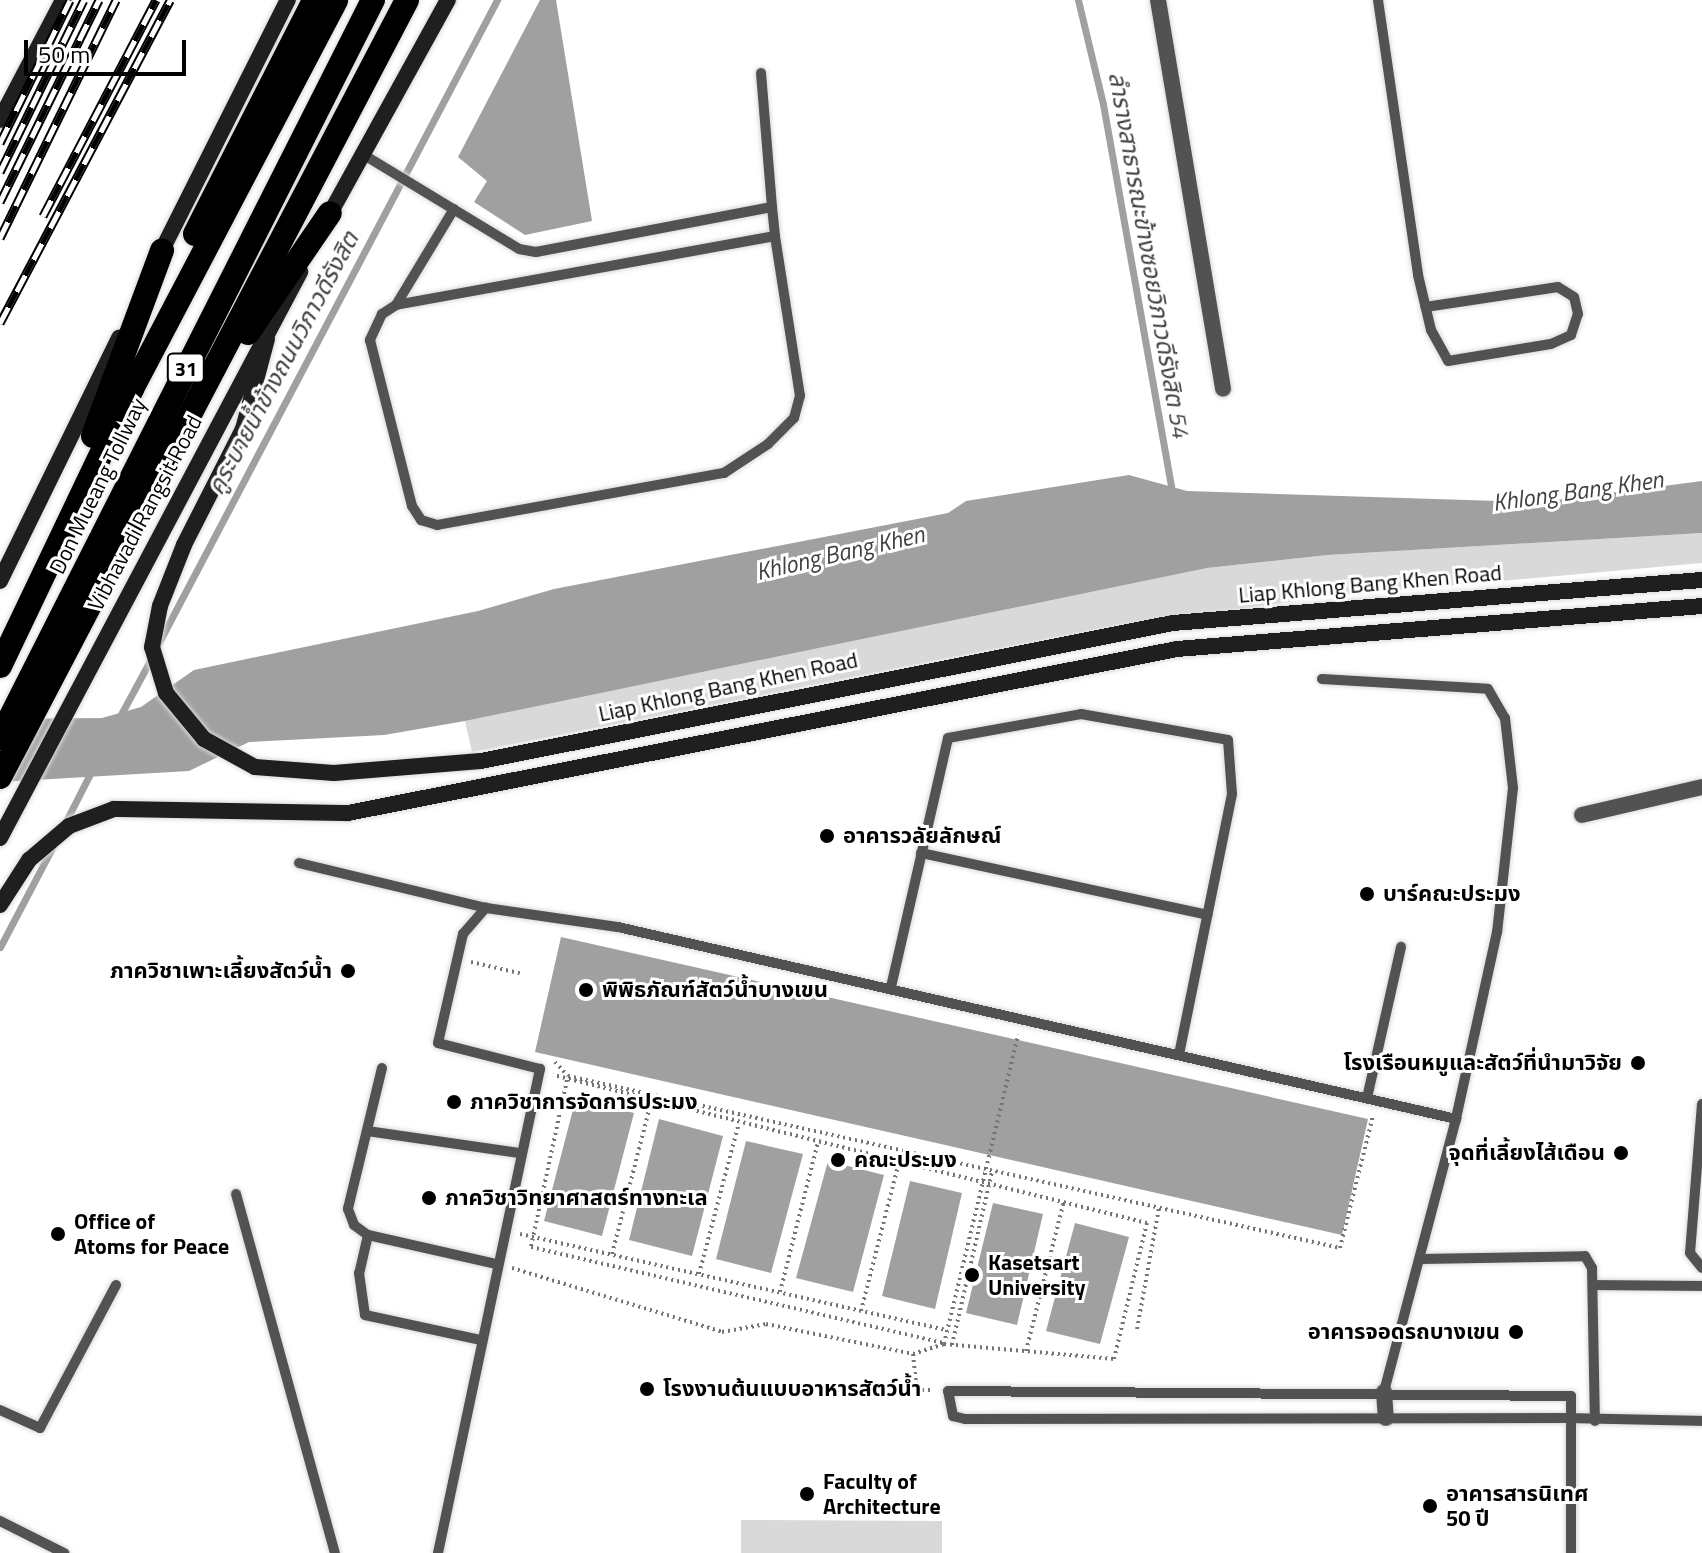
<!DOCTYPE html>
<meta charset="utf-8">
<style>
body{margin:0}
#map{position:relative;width:1702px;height:1553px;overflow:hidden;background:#fff;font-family:"Titillium Web","Noto Sans Thai",sans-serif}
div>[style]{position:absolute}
.green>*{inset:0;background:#d9d9d9}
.water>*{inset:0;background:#a0a0a0}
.stream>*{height:7px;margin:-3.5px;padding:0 3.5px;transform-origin:3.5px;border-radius:3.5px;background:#a0a0a0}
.path>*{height:4px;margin-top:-2px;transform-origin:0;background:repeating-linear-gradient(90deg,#747474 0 2px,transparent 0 6px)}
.roads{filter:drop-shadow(0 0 2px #dbdbdb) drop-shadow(0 0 2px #dbdbdb)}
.lane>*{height:10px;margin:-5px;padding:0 5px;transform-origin:5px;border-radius:5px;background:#525252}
.street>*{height:16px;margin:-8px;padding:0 8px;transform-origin:8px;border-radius:8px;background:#525252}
.secondary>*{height:16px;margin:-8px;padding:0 8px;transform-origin:8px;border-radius:8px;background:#1f1f1f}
.highway>*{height:24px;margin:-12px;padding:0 12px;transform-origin:12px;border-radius:12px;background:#000}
.rail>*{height:9px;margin-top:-4.5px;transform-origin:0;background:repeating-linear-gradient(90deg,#fff 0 18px,#000 0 36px);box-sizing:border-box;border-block:2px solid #000}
.dots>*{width:22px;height:22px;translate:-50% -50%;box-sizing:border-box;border:4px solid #fff;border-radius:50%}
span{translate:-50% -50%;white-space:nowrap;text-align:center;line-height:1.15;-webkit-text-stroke:6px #fff;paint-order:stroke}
.shield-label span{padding:2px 6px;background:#fff;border:2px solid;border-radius:6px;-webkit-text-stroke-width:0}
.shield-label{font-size:20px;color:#000;font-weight:700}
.street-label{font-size:22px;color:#000}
.poi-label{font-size:22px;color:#000;font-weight:700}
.left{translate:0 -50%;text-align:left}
.right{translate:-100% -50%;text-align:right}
.water-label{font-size:24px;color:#414141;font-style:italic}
.scale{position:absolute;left:24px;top:40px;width:162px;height:36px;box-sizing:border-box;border:4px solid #000;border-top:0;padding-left:10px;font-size:24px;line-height:28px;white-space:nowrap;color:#000;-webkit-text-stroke:6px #fff;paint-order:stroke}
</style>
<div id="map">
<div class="green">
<div style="clip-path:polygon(1702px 533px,1702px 563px,1335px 596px,1121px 624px,472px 752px,465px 721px,1207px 568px,1328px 555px)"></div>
<div style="clip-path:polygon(741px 1520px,942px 1521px,942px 1553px,741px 1553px)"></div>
</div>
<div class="water">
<div style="clip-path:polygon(540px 0,556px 0,592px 221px,525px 235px,474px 202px,487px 181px,458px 157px)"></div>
<div style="clip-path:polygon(1129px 475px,1187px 491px,1498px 501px,1556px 500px,1702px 481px,1702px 533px,1328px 555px,1207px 568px,465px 721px,384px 735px,249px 742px,189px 771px,0 782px,0 719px,102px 718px,141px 707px,194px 670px,478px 611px,554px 589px,948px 513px,966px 501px)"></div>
<div style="clip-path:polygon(561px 937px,1368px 1119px,1342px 1235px,535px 1052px)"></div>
<div style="clip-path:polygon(576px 1098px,634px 1113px,602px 1236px,544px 1221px)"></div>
<div style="clip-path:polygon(659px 1119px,723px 1136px,692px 1256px,629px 1240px)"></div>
<div style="clip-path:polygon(746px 1141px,803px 1154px,771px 1273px,716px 1259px)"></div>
<div style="clip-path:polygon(828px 1161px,884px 1175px,853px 1292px,796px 1278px)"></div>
<div style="clip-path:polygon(910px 1181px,962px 1193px,935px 1309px,882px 1296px)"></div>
<div style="clip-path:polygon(993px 1203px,1043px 1214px,1017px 1325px,966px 1313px)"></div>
<div style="clip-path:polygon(1075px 1223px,1129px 1237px,1100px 1344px,1046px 1331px)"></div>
</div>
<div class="stream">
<div style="left:1078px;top:0;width:107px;rotate:76.5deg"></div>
<div style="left:1103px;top:104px;width:395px;rotate:79.9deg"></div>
<div style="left:158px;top:644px;width:728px;rotate:-62.24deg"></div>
<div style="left:119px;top:718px;width:72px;rotate:-61.6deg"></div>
<div style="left:64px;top:825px;width:59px;rotate:-63deg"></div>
<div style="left:0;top:947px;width:114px;rotate:-62.3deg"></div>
</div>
<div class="path">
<div style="left:471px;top:962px;width:53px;rotate:13deg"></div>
<div style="left:555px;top:1062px;width:19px;rotate:47deg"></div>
<div style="left:568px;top:1076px;width:791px;rotate:12.56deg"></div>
<div style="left:1340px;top:1248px;width:136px;rotate:-76deg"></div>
<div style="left:567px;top:1080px;width:171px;rotate:102.2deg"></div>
<div style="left:531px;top:1247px;width:424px;rotate:13.1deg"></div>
<div style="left:520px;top:1234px;width:438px;rotate:12.7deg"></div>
<div style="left:612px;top:1254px;width:157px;rotate:-75.6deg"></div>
<div style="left:512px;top:1268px;width:220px;rotate:16.9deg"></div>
<div style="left:722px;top:1332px;width:45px;rotate:-10.3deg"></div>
<div style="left:766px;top:1324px;width:150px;rotate:11.5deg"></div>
<div style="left:913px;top:1354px;width:33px;rotate:-18deg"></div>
<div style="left:944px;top:1344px;width:171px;rotate:5deg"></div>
<div style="left:1114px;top:1359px;width:140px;rotate:-76.4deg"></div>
<div style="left:1147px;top:1223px;width:612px;rotate:-166.01deg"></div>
<div style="left:699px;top:1274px;width:156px;rotate:-75.2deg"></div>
<div style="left:780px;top:1292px;width:155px;rotate:-75.8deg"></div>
<div style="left:861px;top:1311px;width:154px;rotate:-75.7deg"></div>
<div style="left:1137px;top:1329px;width:123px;rotate:-79.7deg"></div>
<div style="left:944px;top:1344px;width:318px;rotate:-76.5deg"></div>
<div style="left:952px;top:1345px;width:178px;rotate:-77deg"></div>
<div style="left:1026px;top:1351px;width:155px;rotate:-75.8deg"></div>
<div style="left:913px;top:1354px;width:28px;rotate:84deg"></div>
<div style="left:916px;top:1382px;width:10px;rotate:53deg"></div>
<div style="left:922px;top:1390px;width:11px"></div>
</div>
<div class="roads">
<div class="lane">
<div style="left:1378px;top:0;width:278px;rotate:81.7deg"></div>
<div style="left:1418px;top:275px;width:57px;rotate:76.7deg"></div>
<div style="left:1431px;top:330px;width:35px;rotate:61deg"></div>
<div style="left:1448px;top:361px;width:104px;rotate:-9.4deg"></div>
<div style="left:1551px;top:344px;width:22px;rotate:-24deg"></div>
<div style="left:1571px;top:335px;width:22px;rotate:-72deg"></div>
<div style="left:1578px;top:314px;width:17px;rotate:-103deg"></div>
<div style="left:1574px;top:297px;width:19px;rotate:-148deg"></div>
<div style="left:1558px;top:287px;width:134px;rotate:171.4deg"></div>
<div style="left:761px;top:73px;width:134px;rotate:85.3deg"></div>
<div style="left:364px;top:155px;width:181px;rotate:31.2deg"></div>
<div style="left:519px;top:249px;width:17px;rotate:10deg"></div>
<div style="left:536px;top:252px;width:240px;rotate:-10.8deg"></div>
<div style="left:772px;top:207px;width:29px;rotate:84deg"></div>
<div style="left:775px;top:236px;width:385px;rotate:169.7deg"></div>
<div style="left:396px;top:305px;width:17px;rotate:147deg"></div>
<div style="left:382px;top:314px;width:29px;rotate:115deg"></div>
<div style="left:370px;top:340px;width:171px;rotate:75.8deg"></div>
<div style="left:412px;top:506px;width:17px;rotate:57deg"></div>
<div style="left:421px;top:520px;width:17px;rotate:17deg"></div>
<div style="left:437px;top:525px;width:292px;rotate:-10.3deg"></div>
<div style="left:724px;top:473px;width:53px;rotate:-33.4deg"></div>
<div style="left:768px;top:444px;width:37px;rotate:-45deg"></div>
<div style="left:794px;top:418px;width:23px;rotate:-75deg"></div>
<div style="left:800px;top:396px;width:162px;rotate:-98.9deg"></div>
<div style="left:396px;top:305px;width:112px;rotate:-58.9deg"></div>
<div style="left:1322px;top:679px;width:166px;rotate:3.4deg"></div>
<div style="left:1488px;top:689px;width:34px;rotate:60deg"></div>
<div style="left:1505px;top:718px;width:70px;rotate:83.5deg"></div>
<div style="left:1513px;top:788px;width:145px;rotate:96.3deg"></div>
<div style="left:1497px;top:932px;width:191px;rotate:102.4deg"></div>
<div style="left:1456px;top:1119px;width:282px;rotate:104.8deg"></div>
<div style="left:921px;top:853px;width:293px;rotate:12.2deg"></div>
<div style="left:299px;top:863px;width:192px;rotate:13.5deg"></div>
<div style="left:891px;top:987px;width:255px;rotate:-77.1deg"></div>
<div style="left:948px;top:738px;width:135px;rotate:-10.2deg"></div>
<div style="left:1081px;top:714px;width:149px;rotate:10deg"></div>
<div style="left:1228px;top:740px;width:54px;rotate:85.8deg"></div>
<div style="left:1232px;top:794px;width:265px;rotate:101.5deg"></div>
<div style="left:382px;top:1068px;width:145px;rotate:103.6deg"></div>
<div style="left:348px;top:1209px;width:17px;rotate:69deg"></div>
<div style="left:354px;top:1225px;width:17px;rotate:36deg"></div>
<div style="left:368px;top:1235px;width:132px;rotate:12.7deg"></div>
<div style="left:1367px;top:1098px;width:155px;rotate:-77.3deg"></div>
<div style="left:1702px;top:1104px;width:149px;rotate:94.6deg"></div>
<div style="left:1690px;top:1253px;width:19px;rotate:51deg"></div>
<div style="left:367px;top:1131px;width:154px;rotate:8.2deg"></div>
<div style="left:236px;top:1194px;width:372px;rotate:74.6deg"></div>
<div style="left:368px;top:1235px;width:39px;rotate:103deg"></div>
<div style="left:359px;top:1273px;width:42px;rotate:81.9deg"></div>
<div style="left:365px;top:1315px;width:119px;rotate:12.2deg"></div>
<div style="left:1421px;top:1259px;width:164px;rotate:-1deg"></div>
<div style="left:1585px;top:1256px;width:14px;rotate:60deg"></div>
<div style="left:1592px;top:1268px;width:153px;rotate:88.9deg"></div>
<div style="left:1593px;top:1285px;width:109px;rotate:0.5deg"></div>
<div style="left:948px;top:1391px;width:623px;rotate:0.46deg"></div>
<div style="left:1571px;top:1396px;width:22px;rotate:90deg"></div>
<div style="left:1571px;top:1418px;width:606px;rotate:179.91deg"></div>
<div style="left:965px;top:1419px;width:12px;rotate:-166deg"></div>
<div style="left:953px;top:1416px;width:25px;rotate:-101deg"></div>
<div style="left:0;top:1410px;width:44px;rotate:24.2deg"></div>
<div style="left:40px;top:1428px;width:162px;rotate:-62deg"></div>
<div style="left:0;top:1521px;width:72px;rotate:26.6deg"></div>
<div style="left:438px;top:1553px;width:495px;rotate:-78.1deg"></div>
<div style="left:540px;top:1069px;width:105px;rotate:-165.7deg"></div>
<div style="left:438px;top:1043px;width:112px;rotate:-77.1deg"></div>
<div style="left:463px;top:934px;width:35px;rotate:-49deg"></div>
<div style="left:486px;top:908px;width:133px;rotate:8.2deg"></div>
<div style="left:618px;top:927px;width:860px;rotate:12.9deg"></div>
<div style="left:1571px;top:1553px;width:135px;rotate:-90deg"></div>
<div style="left:1571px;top:1418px;width:131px;rotate:1.3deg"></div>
</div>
<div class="street">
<div style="left:1158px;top:0;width:394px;rotate:80.5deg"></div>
<div style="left:1582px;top:815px;width:123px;rotate:-13.1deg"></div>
<div style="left:1384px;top:1392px;width:26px;rotate:86deg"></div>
</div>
<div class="secondary">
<div style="left:0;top:120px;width:136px;rotate:-62.3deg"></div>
<div style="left:327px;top:219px;width:250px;rotate:-61.1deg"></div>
<div style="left:159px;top:256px;width:287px;rotate:-63.3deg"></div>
<div style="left:267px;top:339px;width:93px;rotate:104.9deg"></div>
<div style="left:243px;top:429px;width:130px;rotate:117deg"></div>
<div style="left:184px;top:545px;width:66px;rotate:111.5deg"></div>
<div style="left:160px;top:606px;width:42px;rotate:101deg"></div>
<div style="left:152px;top:647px;width:48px;rotate:73.1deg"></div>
<div style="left:166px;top:693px;width:60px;rotate:50.4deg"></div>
<div style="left:204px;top:739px;width:58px;rotate:28.8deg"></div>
<div style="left:255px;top:767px;width:79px;rotate:4.3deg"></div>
<div style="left:334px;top:773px;width:147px;rotate:-4.7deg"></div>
<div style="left:481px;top:761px;width:706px;rotate:-11.28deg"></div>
<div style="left:1173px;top:623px;width:531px;rotate:-4.65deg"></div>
<div style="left:0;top:581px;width:271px;rotate:-63.9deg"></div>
<div style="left:0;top:838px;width:641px;rotate:-62.07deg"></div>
<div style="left:0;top:905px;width:54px;rotate:-57.2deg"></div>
<div style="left:29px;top:860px;width:52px;rotate:-40.4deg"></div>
<div style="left:69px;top:826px;width:48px;rotate:-20.7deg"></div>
<div style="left:114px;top:809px;width:234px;rotate:1deg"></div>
<div style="left:348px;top:813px;width:845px;rotate:-11.19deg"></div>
<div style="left:1177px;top:649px;width:527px;rotate:-4.68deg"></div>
</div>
<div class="highway">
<div style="left:195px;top:234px;width:263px;rotate:-63deg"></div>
<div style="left:248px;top:333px;width:145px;rotate:-55.7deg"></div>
<div style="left:93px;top:436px;width:198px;rotate:-69.6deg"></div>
<div style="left:0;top:666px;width:307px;rotate:-64.5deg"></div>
<div style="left:132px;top:389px;width:439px;rotate:-62.3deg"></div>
<div style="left:0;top:738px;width:827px;rotate:-63.19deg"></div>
<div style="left:0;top:777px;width:877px;rotate:-62.35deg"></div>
</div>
</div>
<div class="rail">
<div style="left:0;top:143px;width:159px;rotate:-63.9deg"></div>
<div style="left:0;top:172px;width:191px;rotate:-64deg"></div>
<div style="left:0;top:202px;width:225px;rotate:-63.9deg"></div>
<div style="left:43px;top:216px;width:244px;rotate:-62.4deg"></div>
<div style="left:0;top:238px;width:265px;rotate:-64deg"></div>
<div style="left:0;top:323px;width:365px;rotate:-62.2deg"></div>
</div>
<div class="dots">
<div style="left:827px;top:836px;background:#000"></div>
<div style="left:1367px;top:894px;background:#000"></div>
<div style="left:348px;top:971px;background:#000"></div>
<div style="left:586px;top:990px;background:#000"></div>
<div style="left:1638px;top:1063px;background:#000"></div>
<div style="left:454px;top:1102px;background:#000"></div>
<div style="left:1621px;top:1153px;background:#000"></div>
<div style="left:838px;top:1160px;background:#000"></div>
<div style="left:429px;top:1198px;background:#000"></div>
<div style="left:58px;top:1234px;background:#000"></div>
<div style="left:972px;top:1275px;background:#000"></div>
<div style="left:1516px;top:1332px;background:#000"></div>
<div style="left:647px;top:1389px;background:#000"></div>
<div style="left:807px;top:1494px;background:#000"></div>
<div style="left:1430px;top:1506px;background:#000"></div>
</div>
<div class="shield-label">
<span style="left:186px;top:368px">31</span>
</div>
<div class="street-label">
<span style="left:98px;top:486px;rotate:-64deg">Don Mueang Tollway</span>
<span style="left:145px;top:513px;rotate:-62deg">Vibhavadi Rangsit Road</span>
<span style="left:1370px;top:584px;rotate:-5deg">Liap Khlong Bang Khen Road</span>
<span style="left:728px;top:687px;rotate:-12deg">Liap Khlong Bang Khen Road</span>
</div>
<div class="poi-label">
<span class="left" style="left:843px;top:836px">อาคารวลัยลักษณ์</span>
<span class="left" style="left:1383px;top:894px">บาร์คณะประมง</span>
<span class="right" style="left:332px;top:971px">ภาควิชาเพาะเลี้ยงสัตว์น้ำ</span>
<span class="left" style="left:602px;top:990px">พิพิธภัณฑ์สัตว์น้ำบางเขน</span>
<span class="right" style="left:1622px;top:1063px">โรงเรือนหมูและสัตว์ที่นำมาวิจัย</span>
<span class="left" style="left:470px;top:1102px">ภาควิชาการจัดการประมง</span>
<span class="right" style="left:1605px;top:1153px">จุดที่เลี้ยงไส้เดือน</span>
<span class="left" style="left:854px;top:1160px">คณะประมง</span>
<span class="left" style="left:445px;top:1198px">ภาควิชาวิทยาศาสตร์ทางทะเล</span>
<span class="left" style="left:74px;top:1234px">Office of<br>Atoms for Peace</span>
<span class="left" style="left:988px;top:1275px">Kasetsart<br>University</span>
<span class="right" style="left:1500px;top:1332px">อาคารจอดรถบางเขน</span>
<span class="left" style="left:663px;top:1389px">โรงงานต้นแบบอาหารสัตว์น้ำ</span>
<span class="left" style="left:823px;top:1494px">Faculty of<br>Architecture</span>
<span class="left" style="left:1446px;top:1506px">อาคารสารนิเทศ<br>50 ปี</span>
</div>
<div class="water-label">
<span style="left:1149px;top:255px;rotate:80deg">ลำรางสาธารณะข้างซอยวิภาวดีรังสิต 54</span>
<span style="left:283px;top:363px;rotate:-62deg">คูระบายน้ำข้างถนนวิภาวดีรังสิต</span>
<span style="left:1578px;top:491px;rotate:-8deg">Khlong Bang Khen</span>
<span style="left:840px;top:553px;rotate:-13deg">Khlong Bang Khen</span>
</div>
<div class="scale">50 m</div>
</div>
